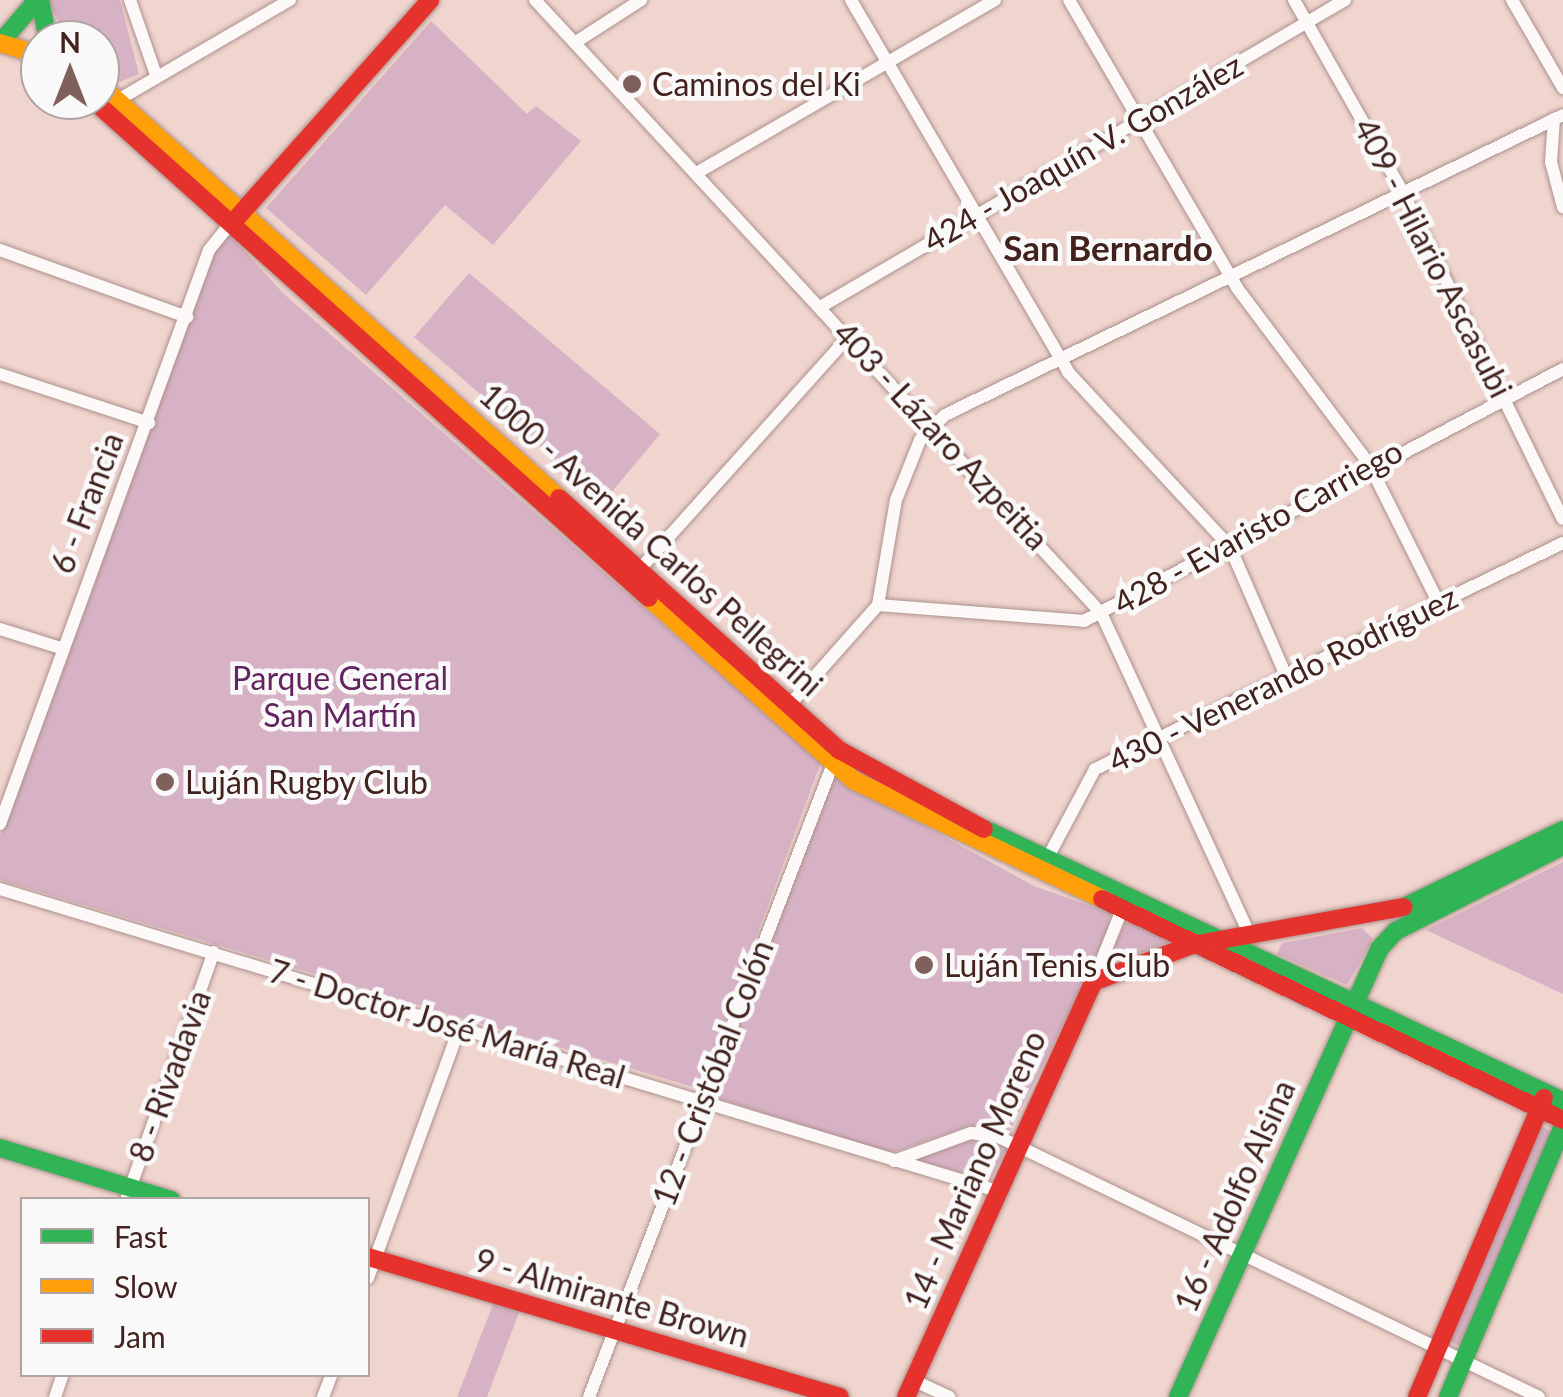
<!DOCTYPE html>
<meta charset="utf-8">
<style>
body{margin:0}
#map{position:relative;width:1563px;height:1397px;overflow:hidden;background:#f0d4ce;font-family:Lato,sans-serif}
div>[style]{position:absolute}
.green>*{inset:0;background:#d7b2c5}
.roads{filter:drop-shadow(0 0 2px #ab918c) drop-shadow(0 0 2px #ab918c)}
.street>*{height:12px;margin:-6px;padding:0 6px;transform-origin:6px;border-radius:6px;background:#fdf9f8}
.fast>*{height:18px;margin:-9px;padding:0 9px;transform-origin:9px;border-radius:9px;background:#30b455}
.slow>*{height:18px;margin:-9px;padding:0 9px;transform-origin:9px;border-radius:9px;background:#ff9f0a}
.jam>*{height:18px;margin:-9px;padding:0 9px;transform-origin:9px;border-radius:9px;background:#e5322d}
.dots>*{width:28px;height:28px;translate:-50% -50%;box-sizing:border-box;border:5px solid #f9f9f9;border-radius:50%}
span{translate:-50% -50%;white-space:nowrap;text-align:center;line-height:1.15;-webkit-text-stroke:9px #f9f9f9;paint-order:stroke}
.poi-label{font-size:32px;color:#42221d}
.left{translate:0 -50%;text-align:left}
.street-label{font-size:32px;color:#42221d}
.park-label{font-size:32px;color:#62235e}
.neighbourhood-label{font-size:35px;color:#42221d;font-weight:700}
.legend{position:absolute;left:20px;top:1197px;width:350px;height:180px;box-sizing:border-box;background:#f9f9f9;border:2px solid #b0a3a1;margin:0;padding:12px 18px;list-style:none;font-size:30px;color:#42221d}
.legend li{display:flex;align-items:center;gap:20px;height:50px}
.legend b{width:50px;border:2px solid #b0a3a1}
.north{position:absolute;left:20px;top:20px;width:100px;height:100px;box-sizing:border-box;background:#f9f9f9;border:2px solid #b0a3a1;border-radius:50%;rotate:0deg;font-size:28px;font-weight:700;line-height:40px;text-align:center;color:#42221d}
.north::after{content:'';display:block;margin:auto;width:35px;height:45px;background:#7f605b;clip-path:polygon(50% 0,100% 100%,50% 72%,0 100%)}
</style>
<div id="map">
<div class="green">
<div style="clip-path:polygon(48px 0,120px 0,139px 74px,120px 82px,104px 76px,100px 40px,67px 40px)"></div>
<div style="clip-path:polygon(431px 21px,527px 114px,536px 106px,581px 141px,493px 245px,445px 205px,366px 295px,266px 208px)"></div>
<div style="clip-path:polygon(228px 233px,283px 293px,821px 762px,700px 1089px,0 880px,0 836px,217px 242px)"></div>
<div style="clip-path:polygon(469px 273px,660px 434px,604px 501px,414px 337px)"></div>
<div style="clip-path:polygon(835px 776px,1034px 886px,1110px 913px,1108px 935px,1010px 1131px,969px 1126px,891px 1153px,712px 1097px)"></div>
<div style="clip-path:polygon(1563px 862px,1563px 994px,1426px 930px)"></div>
<div style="clip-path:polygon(1126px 921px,1170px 942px,1105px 966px)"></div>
<div style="clip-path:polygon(1362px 928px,1373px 939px,1347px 985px,1277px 954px,1282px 943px)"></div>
<div style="clip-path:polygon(1540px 1125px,1552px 1132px,1465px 1344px,1455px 1345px,1448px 1338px)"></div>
<div style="clip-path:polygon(981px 1135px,1007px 1148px,990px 1181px,916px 1160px)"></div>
<div style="clip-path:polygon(494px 1302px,520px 1310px,487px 1397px,457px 1397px)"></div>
</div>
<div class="roads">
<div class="street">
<div style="left:130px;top:0;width:79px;rotate:70.9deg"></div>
<div style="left:535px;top:0;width:834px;rotate:47.28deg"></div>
<div style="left:1101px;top:613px;width:357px;rotate:65.2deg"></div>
<div style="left:851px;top:0;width:431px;rotate:59.7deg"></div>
<div style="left:1068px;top:372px;width:238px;rotate:47.2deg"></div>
<div style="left:1230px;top:547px;width:143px;rotate:66.5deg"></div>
<div style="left:1069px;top:0;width:333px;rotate:59.7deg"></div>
<div style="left:1237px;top:288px;width:220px;rotate:53.1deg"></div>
<div style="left:1369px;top:464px;width:157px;rotate:63.4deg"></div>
<div style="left:1294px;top:0;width:219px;rotate:60.5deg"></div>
<div style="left:1402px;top:191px;width:365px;rotate:63.9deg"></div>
<div style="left:1512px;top:0;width:102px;rotate:59.9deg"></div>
<div style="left:579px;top:40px;width:74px;rotate:-32.8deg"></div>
<div style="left:118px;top:100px;width:199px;rotate:-30.2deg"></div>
<div style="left:1554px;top:119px;width:43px;rotate:94deg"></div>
<div style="left:1551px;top:162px;width:47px;rotate:75.1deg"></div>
<div style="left:700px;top:171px;width:341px;rotate:-30.1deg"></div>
<div style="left:0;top:250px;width:199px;rotate:19.7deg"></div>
<div style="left:822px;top:306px;width:606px;rotate:-30.33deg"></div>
<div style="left:0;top:374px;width:157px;rotate:18.2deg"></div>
<div style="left:640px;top:569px;width:312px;rotate:-48.1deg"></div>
<div style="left:878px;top:605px;width:207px;rotate:4.4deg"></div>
<div style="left:1084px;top:621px;width:541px;rotate:-27.75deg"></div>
<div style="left:0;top:629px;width:67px;rotate:17.4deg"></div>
<div style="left:785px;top:710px;width:140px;rotate:-48.5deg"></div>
<div style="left:878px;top:605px;width:107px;rotate:-80.3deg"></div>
<div style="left:896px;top:500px;width:65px;rotate:-68.2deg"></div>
<div style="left:920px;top:440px;width:35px;rotate:-45deg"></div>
<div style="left:945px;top:415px;width:687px;rotate:-25.89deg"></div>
<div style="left:0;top:824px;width:611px;rotate:-69.99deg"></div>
<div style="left:209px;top:250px;width:32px;rotate:-51deg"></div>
<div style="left:1047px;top:859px;width:102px;rotate:-61.9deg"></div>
<div style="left:1095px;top:769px;width:520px;rotate:-25.78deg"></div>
<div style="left:0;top:889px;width:1042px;rotate:16.85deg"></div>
<div style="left:1093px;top:982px;width:75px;rotate:-68.2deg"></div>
<div style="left:894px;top:1161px;width:82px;rotate:-20deg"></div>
<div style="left:971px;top:1133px;width:30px;rotate:9deg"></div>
<div style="left:1001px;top:1138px;width:597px;rotate:25.71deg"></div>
<div style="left:126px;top:1200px;width:263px;rotate:-70.5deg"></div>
<div style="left:368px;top:1278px;width:267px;rotate:-69.9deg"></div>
<div style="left:913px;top:1380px;width:40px;rotate:25deg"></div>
<div style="left:55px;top:1397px;width:24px;rotate:-71deg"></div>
<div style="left:323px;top:1397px;width:25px;rotate:-69deg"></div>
<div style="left:589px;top:1397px;width:687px;rotate:-68.93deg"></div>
</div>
<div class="fast">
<div style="left:40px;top:0;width:41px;rotate:78.7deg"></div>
<div style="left:0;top:43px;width:57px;rotate:-49.3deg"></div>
<div style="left:984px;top:829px;width:640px;rotate:25.16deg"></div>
<div style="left:1404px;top:907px;width:177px;rotate:-25.8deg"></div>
<div style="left:0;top:1148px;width:179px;rotate:16.9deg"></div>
<div style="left:1178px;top:1397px;width:491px;rotate:-65.8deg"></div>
<div style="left:1379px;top:949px;width:25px;rotate:-47deg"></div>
<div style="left:1396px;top:931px;width:187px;rotate:-27deg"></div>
<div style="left:1448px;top:1397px;width:294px;rotate:-67deg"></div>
</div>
<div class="slow">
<div style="left:0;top:43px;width:42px;rotate:16.7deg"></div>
<div style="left:100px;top:85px;width:617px;rotate:41.98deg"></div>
<div style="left:649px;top:598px;width:273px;rotate:41.7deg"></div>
<div style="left:853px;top:780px;width:276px;rotate:25.5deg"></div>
</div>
<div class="jam">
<div style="left:93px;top:100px;width:746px;rotate:41.85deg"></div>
<div style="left:235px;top:220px;width:294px;rotate:-48.4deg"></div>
<div style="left:559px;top:498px;width:377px;rotate:42deg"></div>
<div style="left:839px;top:750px;width:165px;rotate:28.6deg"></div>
<div style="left:1102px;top:899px;width:511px;rotate:25.61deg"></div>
<div style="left:368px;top:1257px;width:492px;rotate:16.5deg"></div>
<div style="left:906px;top:1397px;width:455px;rotate:-65.7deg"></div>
<div style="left:1093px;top:982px;width:106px;rotate:-20.5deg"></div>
<div style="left:1192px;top:945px;width:215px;rotate:-10.2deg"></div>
<div style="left:1417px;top:1397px;width:325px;rotate:-67deg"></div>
</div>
</div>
<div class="dots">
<div style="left:632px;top:84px;background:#7f605b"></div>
<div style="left:165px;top:782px;background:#7f605b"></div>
<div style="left:924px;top:965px;background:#7f605b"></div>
</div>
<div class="poi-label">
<span class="left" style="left:652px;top:84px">Caminos del Ki</span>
<span class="left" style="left:185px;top:782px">Luján Rugby Club</span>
<span class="left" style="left:944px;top:965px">Luján Tenis Club</span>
</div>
<div class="street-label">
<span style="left:1083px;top:153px;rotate:-30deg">424 - Joaquín V. González</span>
<span style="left:1433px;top:258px;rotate:63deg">409 - Hilario Ascasubi</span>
<span style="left:941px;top:436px;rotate:47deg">403 - Lázaro Azpeitia</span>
<span style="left:87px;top:503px;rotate:-69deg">6 - Francia</span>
<span style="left:1258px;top:527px;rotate:-29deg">428 - Evaristo Carriego</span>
<span style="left:651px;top:540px;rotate:42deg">1000 - Avenida Carlos Pellegrini</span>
<span style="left:1283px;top:679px;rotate:-26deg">430 - Venerando Rodríguez</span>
<span style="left:447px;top:1024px;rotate:17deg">7 - Doctor José María Real</span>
<span style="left:713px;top:1073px;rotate:-69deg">12 - Cristóbal Colón</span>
<span style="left:170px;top:1076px;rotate:-70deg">8 - Rivadavia</span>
<span style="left:975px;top:1170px;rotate:-66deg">14 - Mariano Moreno</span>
<span style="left:1235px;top:1196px;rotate:-66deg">16 - Adolfo Alsina</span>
<span style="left:612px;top:1298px;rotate:16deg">9 - Almirante Brown</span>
</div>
<div class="park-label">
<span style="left:340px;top:697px">Parque General<br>San Martín</span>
</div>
<div class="neighbourhood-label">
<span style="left:1108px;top:247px">San Bernardo</span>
</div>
<ul class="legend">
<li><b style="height:12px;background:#30b455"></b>Fast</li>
<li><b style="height:12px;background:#ff9f0a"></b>Slow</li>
<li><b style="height:12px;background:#e5322d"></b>Jam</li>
</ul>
<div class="north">N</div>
</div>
